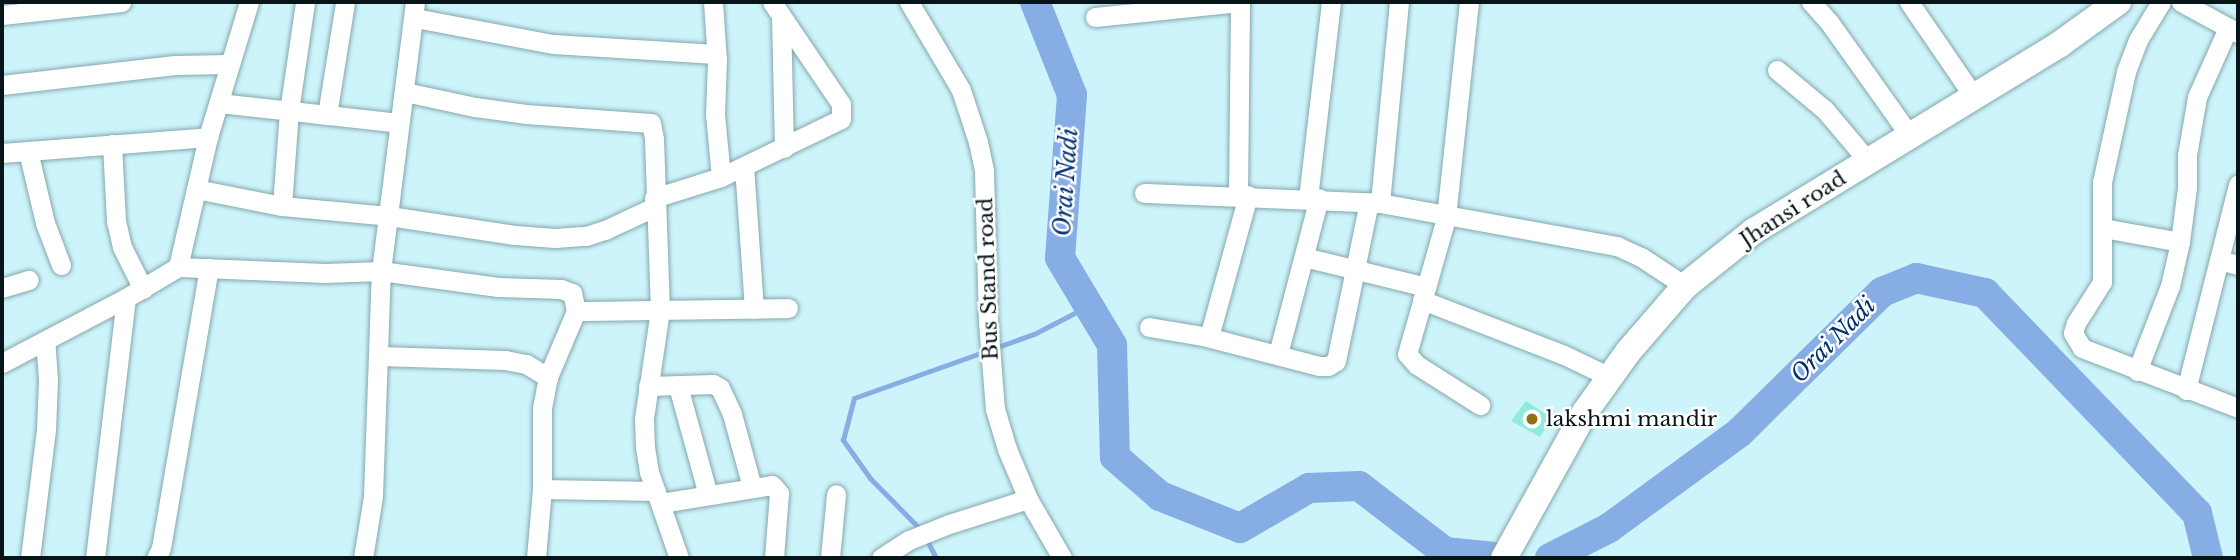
<!DOCTYPE html>
<style>
body{margin:0}
#map{position:relative;width:2240px;height:560px;overflow:hidden;background:#cdf4fa;font-family:"Libre Baskerville",serif}
div>[style]{position:absolute}
.stream>*{height:5px;margin:-2.5px;padding:0 2.5px;transform-origin:2.5px;border-radius:2.5px;background:#86ade4}
.river>*{height:30px;margin:-15px;padding:0 15px;transform-origin:15px;border-radius:15px;background:#86ade4}
.building>*{inset:0;background:#90ebde}
.roads{filter:drop-shadow(0 0 2px #83a7ad) drop-shadow(0 0 2px #83a7ad)}
.street>*{height:19px;margin:-9.5px;padding:0 9.5px;transform-origin:9.5px;border-radius:9.5px;background:#fff}
.secondary>*{height:26px;margin:-13px;padding:0 13px;transform-origin:13px;border-radius:13px;background:#fff}
.dots>*{width:19px;height:19px;translate:-50% -50%;box-sizing:border-box;border:4px solid #fff;border-radius:50%}
span{translate:-50% -50%;white-space:nowrap;text-align:center;line-height:1.15;-webkit-text-stroke:5px #fff;paint-order:stroke}
.street-label{font-size:21px;color:#071518}
.poi-label{font-size:21px;color:#071518}
.left{translate:0 -50%;text-align:left}
.water-label{font-size:23px;color:#003271;font-style:italic}
.frame{position:absolute;inset:0;border:4px solid #071518;pointer-events:none}
</style>
<div id="map">
<div class="stream">
<div style="left:936px;top:558px;width:30px;rotate:-117deg"></div>
<div style="left:922px;top:531px;width:74px;rotate:-134.5deg"></div>
<div style="left:870px;top:478px;width:47px;rotate:-125.4deg"></div>
<div style="left:843px;top:440px;width:43px;rotate:-75.3deg"></div>
<div style="left:854px;top:398px;width:191px;rotate:-19.6deg"></div>
<div style="left:1034px;top:334px;width:61px;rotate:-27.4deg"></div>
</div>
<div class="river">
<div style="left:1035px;top:2px;width:100px;rotate:68.3deg"></div>
<div style="left:1072px;top:95px;width:163px;rotate:94.2deg"></div>
<div style="left:1060px;top:258px;width:101px;rotate:59.1deg"></div>
<div style="left:1112px;top:345px;width:112px;rotate:88.5deg"></div>
<div style="left:1115px;top:457px;width:60px;rotate:40.9deg"></div>
<div style="left:1160px;top:496px;width:86px;rotate:21.8deg"></div>
<div style="left:1240px;top:528px;width:80px;rotate:-30.1deg"></div>
<div style="left:1309px;top:488px;width:50px;rotate:-2.3deg"></div>
<div style="left:1359px;top:486px;width:108px;rotate:37.5deg"></div>
<div style="left:1445px;top:552px;width:59px;rotate:5.8deg"></div>
<div style="left:1550px;top:558px;width:66px;rotate:-27deg"></div>
<div style="left:1609px;top:528px;width:162px;rotate:-36.2deg"></div>
<div style="left:1740px;top:432px;width:199px;rotate:-44.6deg"></div>
<div style="left:1882px;top:292px;width:37px;rotate:-22deg"></div>
<div style="left:1916px;top:278px;width:71px;rotate:12.3deg"></div>
<div style="left:1985px;top:293px;width:306px;rotate:46.1deg"></div>
<div style="left:2197px;top:513px;width:46px;rotate:76.3deg"></div>
</div>
<div class="building">
<div style="clip-path:polygon(1526px 401px,1552px 418px,1540px 437px,1511px 421px)"></div>
</div>
<div class="roads">
<div class="street">
<div style="left:713px;top:2px;width:58px;rotate:86.1deg"></div>
<div style="left:717px;top:60px;width:54px;rotate:92.1deg"></div>
<div style="left:715px;top:114px;width:63px;rotate:84.6deg"></div>
<div style="left:909px;top:2px;width:102px;rotate:59.4deg"></div>
<div style="left:961px;top:90px;width:55px;rotate:71.9deg"></div>
<div style="left:978px;top:142px;width:30px;rotate:78deg"></div>
<div style="left:984px;top:171px;width:150px;rotate:88.5deg"></div>
<div style="left:988px;top:321px;width:88px;rotate:85.5deg"></div>
<div style="left:995px;top:409px;width:42px;rotate:73.3deg"></div>
<div style="left:1007px;top:449px;width:54px;rotate:67.2deg"></div>
<div style="left:1028px;top:499px;width:68px;rotate:60deg"></div>
<div style="left:1469px;top:2px;width:217px;rotate:96.1deg"></div>
<div style="left:1446px;top:218px;width:141px;rotate:106deg"></div>
<div style="left:1407px;top:354px;width:15px;rotate:48deg"></div>
<div style="left:1417px;top:365px;width:75px;rotate:32.4deg"></div>
<div style="left:1811px;top:2px;width:27px;rotate:48deg"></div>
<div style="left:1829px;top:22px;width:140px;rotate:54.6deg"></div>
<div style="left:1909px;top:2px;width:115px;rotate:55.6deg"></div>
<div style="left:2161px;top:2px;width:44px;rotate:121.2deg"></div>
<div style="left:2138px;top:40px;width:34px;rotate:111deg"></div>
<div style="left:2126px;top:72px;width:113px;rotate:102.3deg"></div>
<div style="left:2102px;top:182px;width:100px;rotate:90deg"></div>
<div style="left:2102px;top:282px;width:49px;rotate:122.4deg"></div>
<div style="left:2076px;top:323px;width:10px;rotate:107deg"></div>
<div style="left:2073px;top:333px;width:17px;rotate:59deg"></div>
<div style="left:2082px;top:348px;width:167px;rotate:21deg"></div>
<div style="left:2181px;top:2px;width:65px;rotate:28.5deg"></div>
<div style="left:2px;top:15px;width:120px;rotate:-6.2deg"></div>
<div style="left:781px;top:16px;width:132px;rotate:88.7deg"></div>
<div style="left:1095px;top:17px;width:145px;rotate:-5.9deg"></div>
<div style="left:415px;top:18px;width:140px;rotate:10.7deg"></div>
<div style="left:553px;top:44px;width:163px;rotate:3.5deg"></div>
<div style="left:1777px;top:70px;width:62px;rotate:39.8deg"></div>
<div style="left:1825px;top:110px;width:67px;rotate:49.9deg"></div>
<div style="left:2px;top:85px;width:174px;rotate:-6.6deg"></div>
<div style="left:175px;top:65px;width:53px;rotate:-1.1deg"></div>
<div style="left:405px;top:92px;width:72px;rotate:12.1deg"></div>
<div style="left:475px;top:107px;width:51px;rotate:7.8deg"></div>
<div style="left:526px;top:114px;width:125px;rotate:4.1deg"></div>
<div style="left:651px;top:123px;width:16px;rotate:79deg"></div>
<div style="left:654px;top:139px;width:171px;rotate:88deg"></div>
<div style="left:660px;top:310px;width:110px;rotate:98.4deg"></div>
<div style="left:644px;top:419px;width:28px;rotate:88deg"></div>
<div style="left:645px;top:447px;width:25px;rotate:81deg"></div>
<div style="left:649px;top:472px;width:91px;rotate:70.8deg"></div>
<div style="left:219px;top:103px;width:181px;rotate:6.3deg"></div>
<div style="left:327px;top:115px;width:114px;rotate:-80.9deg"></div>
<div style="left:112px;top:144px;width:77px;rotate:87deg"></div>
<div style="left:116px;top:221px;width:27px;rotate:77deg"></div>
<div style="left:122px;top:247px;width:47px;rotate:63.4deg"></div>
<div style="left:28px;top:151px;width:74px;rotate:76.7deg"></div>
<div style="left:45px;top:223px;width:45px;rotate:69.1deg"></div>
<div style="left:2px;top:153px;width:207px;rotate:-4.4deg"></div>
<div style="left:744px;top:166px;width:143px;rotate:86deg"></div>
<div style="left:196px;top:189px;width:88px;rotate:11.2deg"></div>
<div style="left:282px;top:206px;width:107px;rotate:5.3deg"></div>
<div style="left:389px;top:216px;width:127px;rotate:8.6deg"></div>
<div style="left:515px;top:235px;width:40px;rotate:4.3deg"></div>
<div style="left:555px;top:238px;width:31px;rotate:-4deg"></div>
<div style="left:586px;top:236px;width:20px;rotate:-18deg"></div>
<div style="left:605px;top:230px;width:54px;rotate:-25.1deg"></div>
<div style="left:1144px;top:193px;width:236px;rotate:2.4deg"></div>
<div style="left:1380px;top:203px;width:241px;rotate:10.3deg"></div>
<div style="left:1617px;top:246px;width:26px;rotate:25deg"></div>
<div style="left:1641px;top:257px;width:53px;rotate:33.4deg"></div>
<div style="left:1238px;top:195px;width:193px;rotate:-89.4deg"></div>
<div style="left:654px;top:198px;width:70px;rotate:-17.4deg"></div>
<div style="left:721px;top:177px;width:133px;rotate:-25.8deg"></div>
<div style="left:841px;top:119px;width:15px;rotate:-90deg"></div>
<div style="left:841px;top:104px;width:123px;rotate:-124.1deg"></div>
<div style="left:1308px;top:198px;width:197px;rotate:-83.3deg"></div>
<div style="left:1380px;top:203px;width:202px;rotate:-84.6deg"></div>
<div style="left:282px;top:206px;width:95px;rotate:-85.8deg"></div>
<div style="left:289px;top:111px;width:110px;rotate:-81.6deg"></div>
<div style="left:2103px;top:228px;width:78px;rotate:10.3deg"></div>
<div style="left:1304px;top:257px;width:126px;rotate:13.8deg"></div>
<div style="left:2219px;top:260px;width:20px;rotate:15deg"></div>
<div style="left:178px;top:267px;width:147px;rotate:2.3deg"></div>
<div style="left:325px;top:273px;width:56px;rotate:-2deg"></div>
<div style="left:381px;top:271px;width:118px;rotate:7.8deg"></div>
<div style="left:498px;top:287px;width:63px;rotate:1.8deg"></div>
<div style="left:561px;top:289px;width:12px;rotate:20deg"></div>
<div style="left:572px;top:293px;width:18px;rotate:77deg"></div>
<div style="left:576px;top:311px;width:72px;rotate:113deg"></div>
<div style="left:548px;top:377px;width:32px;rotate:101deg"></div>
<div style="left:542px;top:408px;width:81px;rotate:90deg"></div>
<div style="left:542px;top:489px;width:69px;rotate:95deg"></div>
<div style="left:2px;top:288px;width:28px;rotate:-17deg"></div>
<div style="left:1422px;top:300px;width:152px;rotate:21.2deg"></div>
<div style="left:1564px;top:355px;width:51px;rotate:25.6deg"></div>
<div style="left:576px;top:311px;width:212px;rotate:-0.8deg"></div>
<div style="left:1149px;top:327px;width:55px;rotate:9.5deg"></div>
<div style="left:1203px;top:336px;width:120px;rotate:14.5deg"></div>
<div style="left:1319px;top:366px;width:9px"></div>
<div style="left:1328px;top:366px;width:9px;rotate:-32deg"></div>
<div style="left:1336px;top:361px;width:162px;rotate:-78.3deg"></div>
<div style="left:1209px;top:337px;width:147px;rotate:-74.6deg"></div>
<div style="left:1278px;top:354px;width:161px;rotate:-75.3deg"></div>
<div style="left:380px;top:356px;width:125px;rotate:1.8deg"></div>
<div style="left:505px;top:360px;width:21px;rotate:11deg"></div>
<div style="left:526px;top:364px;width:26px;rotate:31deg"></div>
<div style="left:2px;top:363px;width:140px;rotate:-27.7deg"></div>
<div style="left:126px;top:298px;width:61px;rotate:-30.8deg"></div>
<div style="left:178px;top:267px;width:133px;rotate:-77deg"></div>
<div style="left:208px;top:137px;width:141px;rotate:-73.1deg"></div>
<div style="left:2137px;top:371px;width:91px;rotate:-68.8deg"></div>
<div style="left:2170px;top:286px;width:45px;rotate:-77.2deg"></div>
<div style="left:2180px;top:242px;width:55px;rotate:-82.7deg"></div>
<div style="left:2187px;top:187px;width:32px;rotate:-90deg"></div>
<div style="left:2187px;top:155px;width:59px;rotate:-80.2deg"></div>
<div style="left:2197px;top:97px;width:76px;rotate:-65.8deg"></div>
<div style="left:648px;top:386px;width:65px;rotate:-1.8deg"></div>
<div style="left:713px;top:384px;width:8px;rotate:30deg"></div>
<div style="left:720px;top:388px;width:29px;rotate:65deg"></div>
<div style="left:732px;top:414px;width:76px;rotate:74.7deg"></div>
<div style="left:678px;top:386px;width:113px;rotate:74.6deg"></div>
<div style="left:2186px;top:390px;width:212px;rotate:-75.8deg"></div>
<div style="left:542px;top:489px;width:114px;rotate:1deg"></div>
<div style="left:661px;top:503px;width:112px;rotate:-9.2deg"></div>
<div style="left:772px;top:485px;width:11px;rotate:49deg"></div>
<div style="left:779px;top:493px;width:65px;rotate:94.4deg"></div>
<div style="left:30px;top:558px;width:129px;rotate:-82.9deg"></div>
<div style="left:46px;top:430px;width:50px;rotate:-87.7deg"></div>
<div style="left:48px;top:380px;width:39px;rotate:-94deg"></div>
<div style="left:95px;top:558px;width:262px;rotate:-83.2deg"></div>
<div style="left:156px;top:558px;width:11px;rotate:-63deg"></div>
<div style="left:161px;top:548px;width:284px;rotate:-80.3deg"></div>
<div style="left:363px;top:558px;width:63px;rotate:-80.8deg"></div>
<div style="left:373px;top:496px;width:225px;rotate:-88deg"></div>
<div style="left:381px;top:271px;width:271px;rotate:-82.8deg"></div>
<div style="left:830px;top:558px;width:64px;rotate:-84.6deg"></div>
<div style="left:881px;top:558px;width:33px;rotate:-33deg"></div>
<div style="left:909px;top:540px;width:43px;rotate:-21.8deg"></div>
<div style="left:949px;top:524px;width:83px;rotate:-17.6deg"></div>
</div>
<div class="secondary">
<div style="left:1504px;top:558px;width:167px;rotate:-61deg"></div>
<div style="left:1585px;top:412px;width:74px;rotate:-54.4deg"></div>
<div style="left:1628px;top:352px;width:87px;rotate:-49.2deg"></div>
<div style="left:1685px;top:286px;width:88px;rotate:-38.6deg"></div>
<div style="left:1754px;top:231px;width:359px;rotate:-31.4deg"></div>
<div style="left:2060px;top:44px;width:72px;rotate:-35.9deg"></div>
</div>
</div>
<div class="dots">
<div style="left:1532px;top:419px;background:#917016"></div>
</div>
<div class="street-label">
<span style="left:1793px;top:209px;rotate:-33deg">Jhansi road</span>
<span style="left:988px;top:279px;rotate:-92deg">Bus Stand road</span>
</div>
<div class="poi-label">
<span class="left" style="left:1546px;top:419px">lakshmi mandir</span>
</div>
<div class="water-label">
<span style="left:1066px;top:182px;rotate:-86deg">Orai Nadi</span>
<span style="left:1833px;top:340px;rotate:-45deg">Orai Nadi</span>
</div>
<div class="frame"></div>
</div>
